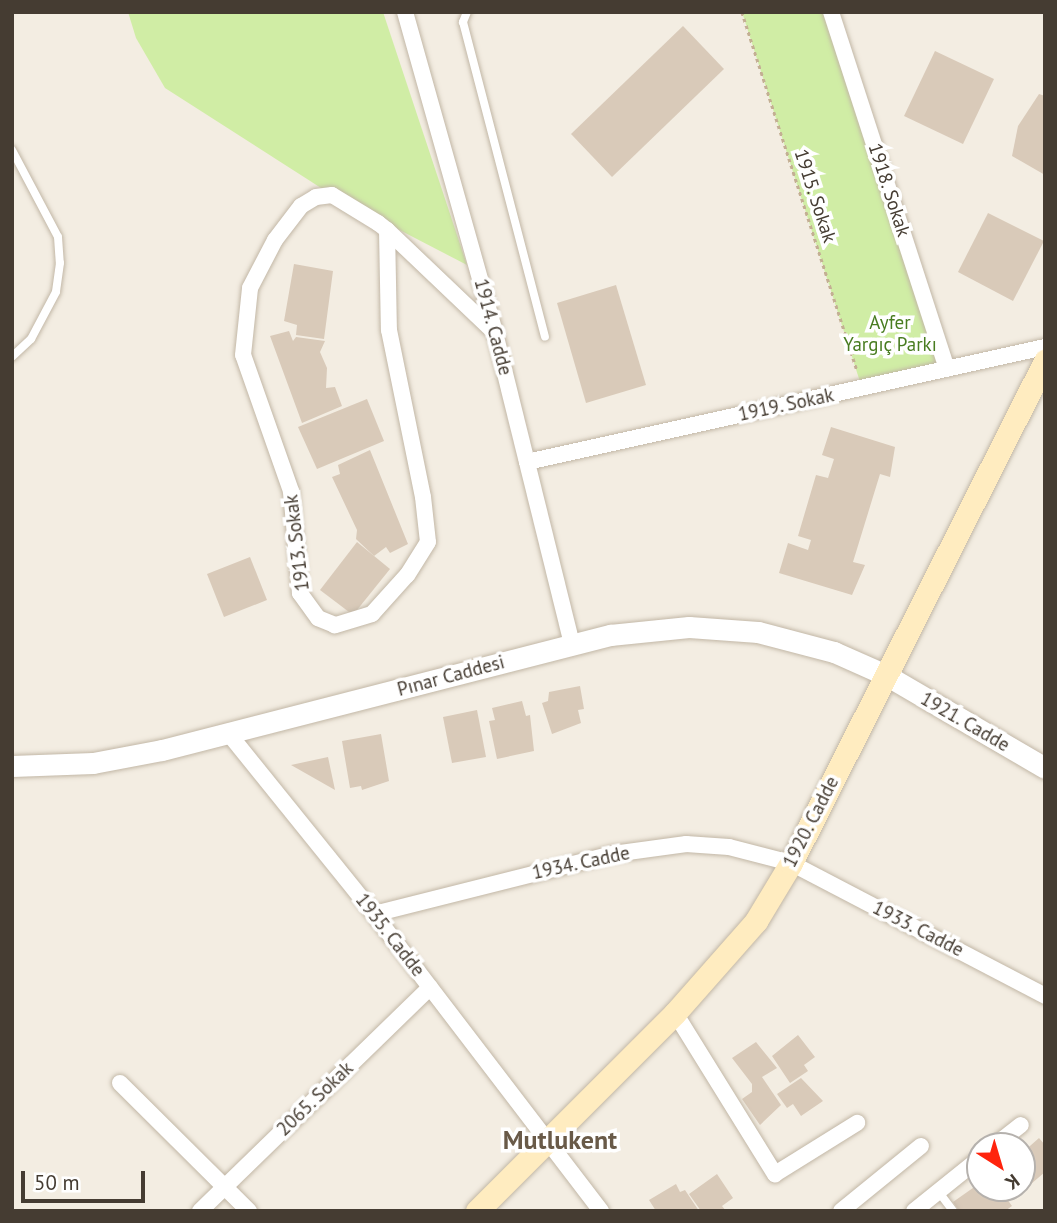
<!DOCTYPE html>
<meta charset="utf-8">
<style>
body{margin:0}
#map{position:relative;width:1057px;height:1223px;overflow:hidden;background:#f3ede2;font-family:"PT Sans",sans-serif}
div>[style]{position:absolute}
.green>*{inset:0;background:#d0eda5}
.building>*{inset:0;background:#d9cab9}
.path>*{height:2.5px;margin-top:-1.25px;transform-origin:0;background:repeating-linear-gradient(90deg,#c3af93 0 3.5px,transparent 0 7px)}
.roads{filter:drop-shadow(0 0 2px #c2b7a6) drop-shadow(0 0 2px #c2b7a6)}
.service>*{height:8px;margin:-4px;padding:0 4px;transform-origin:4px;border-radius:4px;background:#fff}
.minor>*{height:16px;margin:-8px;padding:0 8px;transform-origin:8px;border-radius:8px;background:#fff}
.tertiary>*{height:21px;margin:-10.5px;padding:0 10.5px;transform-origin:10.5px;border-radius:10.5px;background:#fff}
.secondary>*{height:23px;margin:-11.5px;padding:0 11.5px;transform-origin:11.5px;border-radius:11.5px;background:#ffecc0}
span{translate:-50% -50%;white-space:nowrap;text-align:center;line-height:1.15;-webkit-text-stroke:7px #fff;paint-order:stroke}
.street-label{font-size:19px;color:#453c32}
.park-label{font-size:19px;color:#487c20}
.district-label{font-size:26px;color:#695a48;font-weight:700}
.frame{position:absolute;inset:0;border:14px solid #453c32;pointer-events:none}
.north{position:absolute;left:966px;top:1132px;width:70px;height:70px;box-sizing:border-box;background:#fff;border:2px solid #b5b1ad;border-radius:50%;rotate:143deg;font-size:19px;font-weight:700;line-height:28px;text-align:center;color:#453c32}
.north::after{content:'';display:block;margin:auto;width:24px;height:32px;background:#ff240d;clip-path:polygon(50% 0,100% 100%,50% 72%,0 100%)}
.scale{position:absolute;left:21px;top:1171px;width:124px;height:32px;box-sizing:border-box;border:4px solid #453c32;border-top:0;padding-left:9px;font-size:21px;line-height:24px;white-space:nowrap;color:#453c32;-webkit-text-stroke:5px #fff;paint-order:stroke}
</style>
<div id="map">
<div class="green">
<div style="clip-path:polygon(128px 12px,383px 12px,467px 265px,332px 195px,165px 88px,136px 38px)"></div>
<div style="clip-path:polygon(742px 12px,831px 12px,947px 369px,862px 388px)"></div>
</div>
<div class="building">
<div style="clip-path:polygon(683px 26px,724px 69px,612px 177px,571px 134px)"></div>
<div style="clip-path:polygon(935px 51px,994px 79px,963px 144px,904px 116px)"></div>
<div style="clip-path:polygon(1039px 94px,1045px 96px,1045px 175px,1012px 156px,1018px 126px)"></div>
<div style="clip-path:polygon(988px 213px,1044px 241px,1013px 301px,958px 272px)"></div>
<div style="clip-path:polygon(294px 264px,333px 271px,324px 339px,296px 335px,297px 325px,284px 321px)"></div>
<div style="clip-path:polygon(616px 285px,646px 385px,586px 403px,557px 303px)"></div>
<div style="clip-path:polygon(289px 331px,293px 341px,296px 337px,325px 341px,320px 352px,327px 368px,326px 388px,335px 387px,342px 406px,302px 423px,270px 336px)"></div>
<div style="clip-path:polygon(367px 399px,384px 441px,317px 469px,298px 427px)"></div>
<div style="clip-path:polygon(831px 427px,895px 447px,890px 477px,880px 474px,853px 562px,865px 565px,852px 595px,779px 573px,788px 543px,808px 550px,811px 540px,798px 536px,816px 475px,828px 478px,834px 459px,822px 455px)"></div>
<div style="clip-path:polygon(370px 450px,408px 544px,390px 553px,386px 547px,374px 556px,356px 539px,357px 530px,332px 477px,340px 474px,338px 465px)"></div>
<div style="clip-path:polygon(357px 542px,390px 569px,353px 615px,320px 590px)"></div>
<div style="clip-path:polygon(250px 557px,267px 600px,224px 617px,207px 574px)"></div>
<div style="clip-path:polygon(580px 686px,584px 709px,578px 710px,581px 723px,552px 734px,542px 703px,548px 701px,549px 692px)"></div>
<div style="clip-path:polygon(522px 701px,526px 716px,530px 715px,534px 751px,497px 759px,489px 721px,495px 720px,492px 708px)"></div>
<div style="clip-path:polygon(477px 710px,486px 757px,452px 763px,443px 717px)"></div>
<div style="clip-path:polygon(381px 734px,389px 781px,362px 790px,361px 786px,350px 788px,342px 741px)"></div>
<div style="clip-path:polygon(328px 757px,335px 790px,291px 765px)"></div>
<div style="clip-path:polygon(798px 1035px,815px 1057px,804px 1065px,808px 1071px,790px 1083px,772px 1056px)"></div>
<div style="clip-path:polygon(756px 1042px,777px 1068px,762px 1077px,781px 1105px,760px 1125px,742px 1099px,752px 1092px,752px 1084px,732px 1058px)"></div>
<div style="clip-path:polygon(801px 1078px,823px 1101px,801px 1116px,793px 1104px,787px 1108px,777px 1094px)"></div>
<div style="clip-path:polygon(1039px 1138px,1045px 1145px,1045px 1172px,1017px 1196px,1009px 1188px,1022px 1188px,1022px 1153px)"></div>
<div style="clip-path:polygon(717px 1174px,733px 1198px,722px 1206px,726px 1211px,701px 1211px,689px 1194px)"></div>
<div style="clip-path:polygon(980px 1183px,980px 1188px,999px 1188px,1012px 1206px,1005px 1211px,959px 1211px,953px 1202px)"></div>
<div style="clip-path:polygon(676px 1184px,680px 1192px,685px 1190px,699px 1211px,656px 1211px,649px 1200px)"></div>
</div>
<div class="path">
<div style="left:742px;top:12px;width:377px;rotate:72.2deg"></div>
</div>
<div class="roads">
<div class="service">
<div style="left:467px;top:12px;width:11px;rotate:112deg"></div>
<div style="left:463px;top:22px;width:325px;rotate:75.4deg"></div>
<div style="left:12px;top:150px;width:98px;rotate:62.1deg"></div>
<div style="left:58px;top:237px;width:26px;rotate:86deg"></div>
<div style="left:60px;top:263px;width:29px;rotate:98deg"></div>
<div style="left:56px;top:292px;width:53px;rotate:118deg"></div>
<div style="left:31px;top:339px;width:26px;rotate:137deg"></div>
<div style="left:938px;top:1191px;width:25px;rotate:53deg"></div>
</div>
<div class="minor">
<div style="left:405px;top:12px;width:333px;rotate:74.3deg"></div>
<div style="left:495px;top:333px;width:320px;rotate:76.1deg"></div>
<div style="left:831px;top:12px;width:375px;rotate:72deg"></div>
<div style="left:387px;top:230px;width:100px;rotate:88.9deg"></div>
<div style="left:389px;top:330px;width:170px;rotate:78.5deg"></div>
<div style="left:423px;top:497px;width:45px;rotate:83.7deg"></div>
<div style="left:428px;top:542px;width:39px;rotate:122deg"></div>
<div style="left:407px;top:575px;width:52px;rotate:131.9deg"></div>
<div style="left:372px;top:614px;width:39px;rotate:163deg"></div>
<div style="left:335px;top:625px;width:18px;rotate:-158deg"></div>
<div style="left:318px;top:618px;width:31px;rotate:-126deg"></div>
<div style="left:300px;top:593px;width:102px;rotate:-95deg"></div>
<div style="left:291px;top:491px;width:144px;rotate:-109.4deg"></div>
<div style="left:243px;top:355px;width:67px;rotate:-84deg"></div>
<div style="left:250px;top:288px;width:54px;rotate:-62.5deg"></div>
<div style="left:275px;top:240px;width:43px;rotate:-52.6deg"></div>
<div style="left:301px;top:206px;width:17px;rotate:-31deg"></div>
<div style="left:316px;top:197px;width:16px;rotate:-7deg"></div>
<div style="left:332px;top:195px;width:54px;rotate:31.3deg"></div>
<div style="left:378px;top:223px;width:11px;rotate:38deg"></div>
<div style="left:387px;top:230px;width:149px;rotate:43.6deg"></div>
<div style="left:527px;top:462px;width:531px;rotate:-12.52deg"></div>
<div style="left:229px;top:734px;width:231px;rotate:51.1deg"></div>
<div style="left:374px;top:914px;width:374px;rotate:52.6deg"></div>
<div style="left:374px;top:914px;width:246px;rotate:-14.1deg"></div>
<div style="left:613px;top:854px;width:74px;rotate:-7.8deg"></div>
<div style="left:686px;top:844px;width:43px;rotate:4deg"></div>
<div style="left:729px;top:847px;width:64px;rotate:14.5deg"></div>
<div style="left:791px;top:863px;width:287px;rotate:27.6deg"></div>
<div style="left:675px;top:1013px;width:190px;rotate:58.2deg"></div>
<div style="left:775px;top:1174px;width:97px;rotate:-31.9deg"></div>
<div style="left:120px;top:1083px;width:182px;rotate:44.8deg"></div>
<div style="left:994px;top:1146px;width:34px;rotate:-38deg"></div>
<div style="left:200px;top:1211px;width:321px;rotate:-44.2deg"></div>
<div style="left:841px;top:1211px;width:103px;rotate:-39.1deg"></div>
<div style="left:914px;top:1211px;width:85px;rotate:-38.8deg"></div>
</div>
<div class="tertiary">
<div style="left:12px;top:766px;width:81px;rotate:-2.1deg"></div>
<div style="left:93px;top:763px;width:70px;rotate:-10.7deg"></div>
<div style="left:162px;top:750px;width:463px;rotate:-14.4deg"></div>
<div style="left:610px;top:635px;width:79px;rotate:-5.8deg"></div>
<div style="left:689px;top:627px;width:69px;rotate:4.1deg"></div>
<div style="left:758px;top:632px;width:79px;rotate:14.7deg"></div>
<div style="left:834px;top:652px;width:57px;rotate:23.9deg"></div>
<div style="left:886px;top:675px;width:184px;rotate:30.3deg"></div>
</div>
<div class="secondary">
<div style="left:477px;top:1211px;width:280px;rotate:-45deg"></div>
<div style="left:675px;top:1013px;width:123px;rotate:-48.6deg"></div>
<div style="left:756px;top:921px;width:68px;rotate:-58.9deg"></div>
<div style="left:791px;top:863px;width:563px;rotate:-63.16deg"></div>
</div>
</div>
<div class="street-label">
<span style="left:889px;top:190px;rotate:72deg">1918. Sokak</span>
<span style="left:815px;top:196px;rotate:72deg">1915. Sokak</span>
<span style="left:493px;top:327px;rotate:75deg">1914. Cadde</span>
<span style="left:786px;top:405px;rotate:-12deg">1919. Sokak</span>
<span style="left:297px;top:543px;rotate:-97deg">1913. Sokak</span>
<span style="left:451px;top:676px;rotate:-15deg">Pınar Caddesi</span>
<span style="left:965px;top:722px;rotate:30deg">1921. Cadde</span>
<span style="left:811px;top:822px;rotate:-63deg">1920. Cadde</span>
<span style="left:581px;top:863px;rotate:-12deg">1934. Cadde</span>
<span style="left:918px;top:929px;rotate:27deg">1933. Cadde</span>
<span style="left:390px;top:935px;rotate:52deg">1935. Cadde</span>
<span style="left:315px;top:1099px;rotate:-44deg">2065. Sokak</span>
</div>
<div class="park-label">
<span style="left:890px;top:334px">Ayfer<br>Yargıç Parkı</span>
</div>
<div class="district-label">
<span style="left:560px;top:1140px">Mutlukent</span>
</div>
<div class="frame"></div>
<div class="north">K</div>
<div class="scale">50 m</div>
</div>
